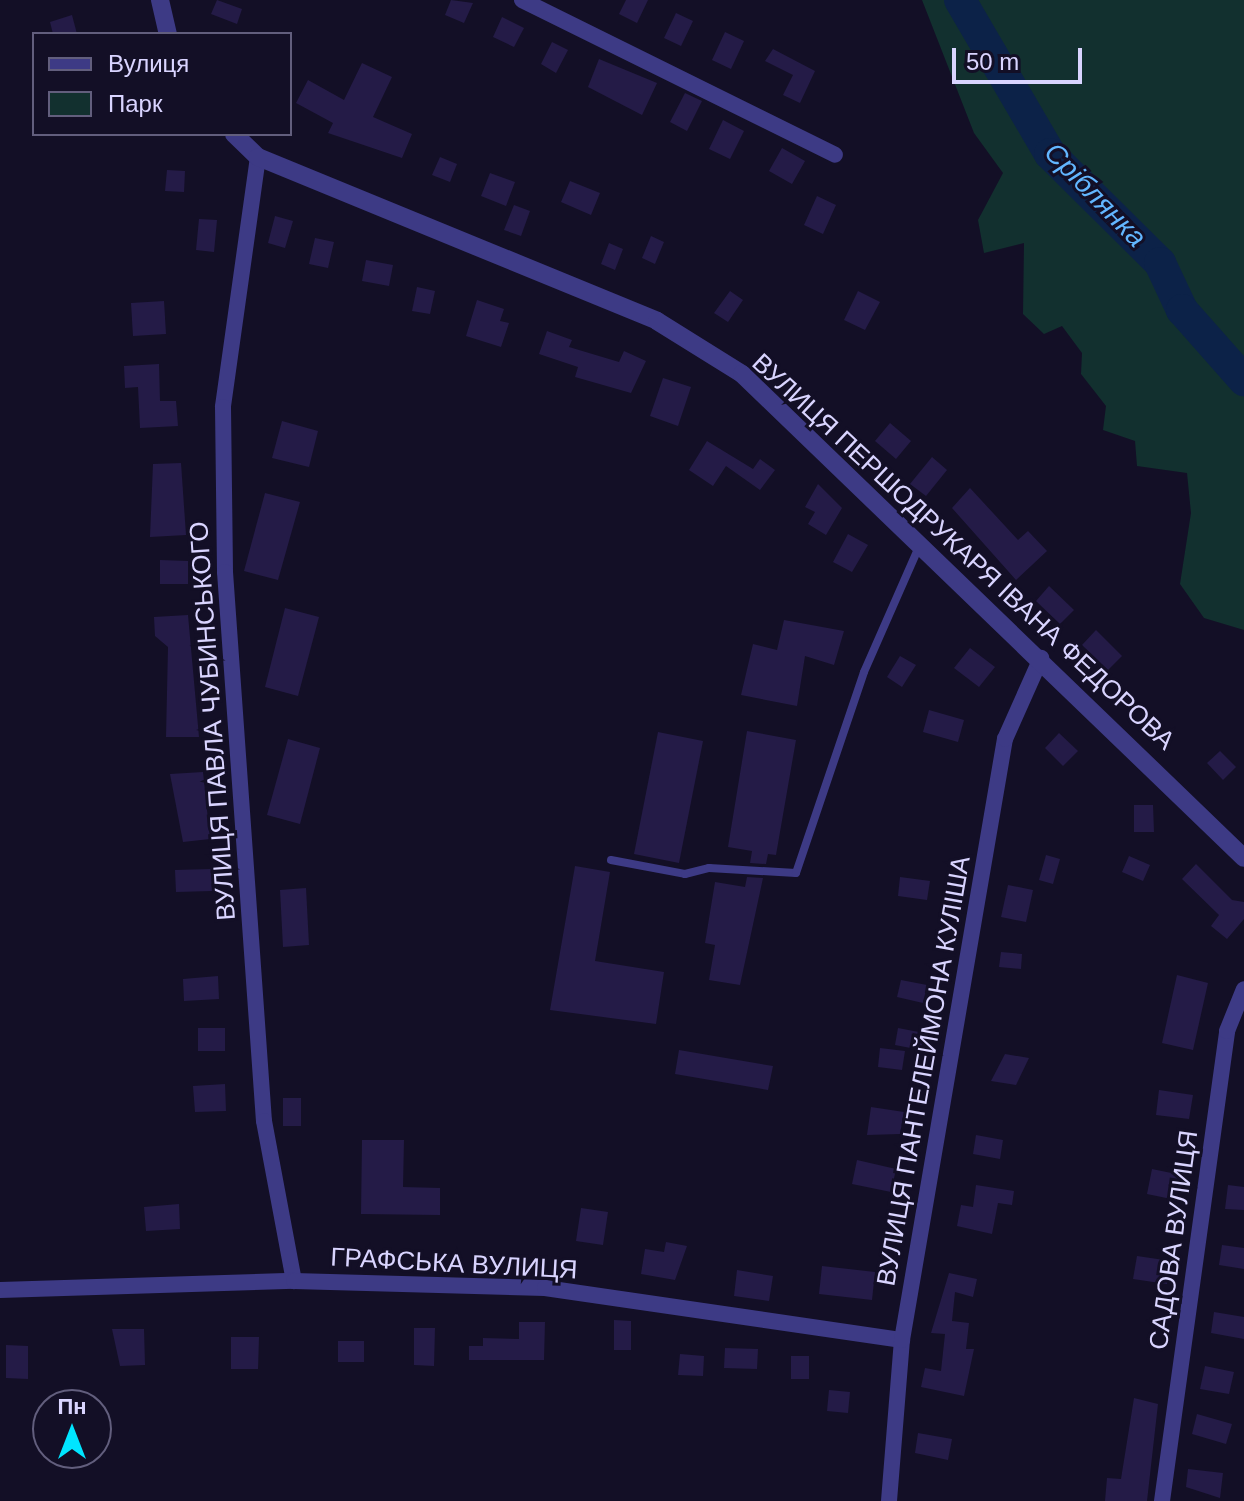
<!DOCTYPE html>
<meta charset="utf-8">
<style>
body{margin:0}
#map{position:relative;width:1244px;height:1501px;overflow:hidden;background:#130f26;font-family:Helvetica,sans-serif}
div>[style]{position:absolute}
.green>*{inset:0;background:#12302f}
.river>*{height:32px;margin:-16px;padding:0 16px;transform-origin:16px;border-radius:16px;background:#0c2248}
.building>*{inset:0;background:#241b47}
.service>*{height:8px;margin:-4px;padding:0 4px;transform-origin:4px;border-radius:4px;background:#3d3a85}
.minor>*{height:16px;margin:-8px;padding:0 8px;transform-origin:8px;border-radius:8px;background:#3d3a85}
.tertiary>*{height:18px;margin:-9px;padding:0 9px;transform-origin:9px;border-radius:9px;background:#3d3a85}
span{translate:-50% -50%;white-space:nowrap;text-align:center;line-height:1.15;-webkit-text-stroke:6px #130f26;paint-order:stroke}
.street-label{font-size:26px;color:#d9d4ff}
.water-label{font-size:28px;color:#62b6ff;font-style:italic}
.legend{position:absolute;left:32px;top:32px;width:260px;height:104px;box-sizing:border-box;background:#130f26;border:2px solid #625e7d;margin:0;padding:10px 14px;list-style:none;font-size:24px;color:#d9d4ff}
.legend li{display:flex;align-items:center;gap:16px;height:40px}
.legend b{width:40px;border:2px solid #625e7d}
.north{position:absolute;left:32px;top:1389px;width:80px;height:80px;box-sizing:border-box;background:#130f26;border:2px solid #625e7d;border-radius:50%;rotate:0deg;font-size:22px;font-weight:700;line-height:32px;text-align:center;color:#d9d4ff}
.north::after{content:'';display:block;margin:auto;width:28px;height:36px;background:#00e5ff;clip-path:polygon(50% 0,100% 100%,50% 72%,0 100%)}
.scale{position:absolute;left:952px;top:48px;width:130px;height:36px;box-sizing:border-box;border:4px solid #d9d4ff;border-top:0;padding-left:10px;font-size:24px;line-height:28px;white-space:nowrap;color:#d9d4ff;-webkit-text-stroke:6px #130f26;paint-order:stroke}
</style>
<div id="map">
<div class="green">
<div style="clip-path:polygon(922px 0,1244px 0,1244px 630px,1204px 618px,1180px 584px,1191px 513px,1187px 473px,1137px 466px,1135px 441px,1103px 430px,1106px 406px,1081px 374px,1082px 353px,1062px 326px,1044px 334px,1023px 314px,1024px 243px,984px 253px,978px 220px,1003px 173px,974px 133px)"></div>
</div>
<div class="river">
<div style="left:960px;top:0;width:178px;rotate:59.7deg"></div>
<div style="left:1050px;top:154px;width:155px;rotate:44.7deg"></div>
<div style="left:1160px;top:263px;width:52px;rotate:64.9deg"></div>
<div style="left:1182px;top:310px;width:94px;rotate:48.5deg"></div>
</div>
<div class="building">
<div style="clip-path:polygon(217px 0,242px 9px,237px 24px,211px 14px)"></div>
<div style="clip-path:polygon(451px 0,473px 3px,464px 23px,445px 15px)"></div>
<div style="clip-path:polygon(626px 0,648px 0,637px 23px,619px 14px)"></div>
<div style="clip-path:polygon(676px 13px,693px 21px,681px 46px,664px 38px)"></div>
<div style="clip-path:polygon(72px 15px,77px 34px,53px 34px,50px 22px)"></div>
<div style="clip-path:polygon(502px 17px,524px 28px,514px 47px,493px 37px)"></div>
<div style="clip-path:polygon(725px 32px,744px 41px,731px 69px,712px 60px)"></div>
<div style="clip-path:polygon(552px 42px,568px 50px,556px 73px,541px 64px)"></div>
<div style="clip-path:polygon(773px 49px,815px 71px,800px 103px,783px 95px,793px 75px,765px 61px)"></div>
<div style="clip-path:polygon(599px 59px,657px 83px,642px 115px,588px 87px)"></div>
<div style="clip-path:polygon(362px 63px,392px 77px,373px 117px,412px 134px,402px 158px,328px 133px,333px 123px,296px 103px,308px 80px,344px 100px)"></div>
<div style="clip-path:polygon(685px 93px,702px 101px,687px 131px,670px 122px)"></div>
<div style="clip-path:polygon(723px 120px,744px 131px,730px 159px,709px 149px)"></div>
<div style="clip-path:polygon(782px 148px,805px 161px,792px 184px,769px 171px)"></div>
<div style="clip-path:polygon(440px 157px,457px 164px,450px 182px,432px 175px)"></div>
<div style="clip-path:polygon(167px 170px,185px 171px,184px 192px,165px 191px)"></div>
<div style="clip-path:polygon(490px 173px,515px 182px,506px 206px,481px 196px)"></div>
<div style="clip-path:polygon(570px 181px,600px 193px,591px 215px,561px 202px)"></div>
<div style="clip-path:polygon(817px 196px,836px 205px,823px 234px,804px 225px)"></div>
<div style="clip-path:polygon(514px 205px,530px 211px,521px 236px,504px 230px)"></div>
<div style="clip-path:polygon(275px 216px,293px 221px,285px 248px,268px 243px)"></div>
<div style="clip-path:polygon(199px 219px,217px 220px,214px 252px,196px 250px)"></div>
<div style="clip-path:polygon(651px 236px,664px 242px,655px 264px,642px 258px)"></div>
<div style="clip-path:polygon(315px 238px,334px 242px,328px 268px,309px 264px)"></div>
<div style="clip-path:polygon(609px 243px,623px 249px,615px 270px,601px 264px)"></div>
<div style="clip-path:polygon(366px 260px,393px 265px,389px 286px,362px 281px)"></div>
<div style="clip-path:polygon(417px 287px,435px 291px,430px 314px,412px 311px)"></div>
<div style="clip-path:polygon(730px 291px,743px 300px,728px 322px,714px 313px)"></div>
<div style="clip-path:polygon(858px 291px,880px 302px,865px 330px,844px 320px)"></div>
<div style="clip-path:polygon(477px 300px,504px 309px,500px 321px,509px 323px,501px 347px,466px 336px)"></div>
<div style="clip-path:polygon(164px 301px,166px 334px,133px 336px,131px 303px)"></div>
<div style="clip-path:polygon(547px 331px,572px 340px,569px 347px,619px 362px,624px 351px,646px 361px,631px 393px,575px 377px,578px 367px,539px 354px)"></div>
<div style="clip-path:polygon(159px 364px,160px 401px,176px 401px,178px 426px,140px 428px,138px 387px,125px 388px,124px 366px)"></div>
<div style="clip-path:polygon(663px 378px,691px 387px,678px 426px,650px 416px)"></div>
<div style="clip-path:polygon(282px 421px,318px 431px,309px 467px,272px 458px)"></div>
<div style="clip-path:polygon(890px 423px,911px 441px,896px 459px,875px 441px)"></div>
<div style="clip-path:polygon(707px 441px,753px 469px,760px 459px,775px 470px,760px 490px,726px 466px,713px 486px,689px 470px)"></div>
<div style="clip-path:polygon(932px 457px,947px 470px,926px 496px,910px 484px)"></div>
<div style="clip-path:polygon(181px 463px,186px 535px,150px 537px,153px 464px)"></div>
<div style="clip-path:polygon(818px 484px,842px 508px,826px 535px,808px 524px,815px 512px,805px 507px)"></div>
<div style="clip-path:polygon(970px 488px,1018px 540px,1028px 531px,1047px 551px,1016px 580px,952px 508px)"></div>
<div style="clip-path:polygon(265px 493px,300px 502px,278px 580px,244px 571px)"></div>
<div style="clip-path:polygon(848px 534px,868px 545px,852px 572px,833px 562px)"></div>
<div style="clip-path:polygon(160px 560px,188px 561px,188px 584px,160px 584px)"></div>
<div style="clip-path:polygon(1049px 586px,1074px 610px,1060px 624px,1036px 601px)"></div>
<div style="clip-path:polygon(285px 608px,319px 617px,298px 696px,265px 687px)"></div>
<div style="clip-path:polygon(188px 615px,199px 737px,166px 737px,168px 647px,155px 636px,154px 617px)"></div>
<div style="clip-path:polygon(784px 620px,844px 631px,834px 665px,805px 656px,797px 706px,741px 695px,753px 644px,777px 650px)"></div>
<div style="clip-path:polygon(1096px 630px,1122px 656px,1108px 670px,1082px 645px)"></div>
<div style="clip-path:polygon(970px 648px,995px 667px,979px 687px,954px 668px)"></div>
<div style="clip-path:polygon(900px 656px,916px 665px,902px 687px,887px 677px)"></div>
<div style="clip-path:polygon(929px 710px,964px 720px,958px 742px,923px 732px)"></div>
<div style="clip-path:polygon(747px 731px,796px 740px,776px 855px,768px 854px,766px 864px,750px 863px,752px 851px,728px 847px)"></div>
<div style="clip-path:polygon(658px 732px,703px 741px,679px 863px,634px 854px)"></div>
<div style="clip-path:polygon(1059px 733px,1078px 751px,1063px 766px,1045px 748px)"></div>
<div style="clip-path:polygon(288px 739px,320px 748px,300px 824px,267px 815px)"></div>
<div style="clip-path:polygon(1220px 751px,1236px 767px,1223px 780px,1207px 763px)"></div>
<div style="clip-path:polygon(203px 772px,210px 839px,183px 842px,170px 774px)"></div>
<div style="clip-path:polygon(1134px 805px,1153px 805px,1154px 832px,1134px 832px)"></div>
<div style="clip-path:polygon(1046px 855px,1060px 859px,1053px 884px,1039px 880px)"></div>
<div style="clip-path:polygon(1129px 856px,1150px 865px,1143px 881px,1122px 872px)"></div>
<div style="clip-path:polygon(1196px 864px,1232px 900px,1244px 902px,1244px 919px,1227px 939px,1211px 926px,1219px 915px,1182px 879px)"></div>
<div style="clip-path:polygon(575px 866px,610px 872px,595px 961px,664px 972px,656px 1024px,550px 1010px)"></div>
<div style="clip-path:polygon(212px 869px,212px 891px,176px 892px,175px 870px)"></div>
<div style="clip-path:polygon(747px 877px,763px 878px,740px 985px,709px 980px,715px 945px,705px 943px,715px 882px,745px 887px)"></div>
<div style="clip-path:polygon(900px 877px,930px 881px,927px 900px,898px 896px)"></div>
<div style="clip-path:polygon(1008px 885px,1033px 890px,1026px 922px,1001px 917px)"></div>
<div style="clip-path:polygon(306px 888px,309px 945px,283px 947px,280px 890px)"></div>
<div style="clip-path:polygon(1001px 952px,1022px 954px,1021px 969px,999px 967px)"></div>
<div style="clip-path:polygon(1177px 975px,1208px 983px,1193px 1050px,1162px 1043px)"></div>
<div style="clip-path:polygon(218px 976px,219px 999px,184px 1001px,183px 979px)"></div>
<div style="clip-path:polygon(901px 980px,927px 985px,923px 1003px,897px 997px)"></div>
<div style="clip-path:polygon(198px 1028px,225px 1028px,225px 1051px,198px 1051px)"></div>
<div style="clip-path:polygon(898px 1028px,924px 1033px,921px 1050px,895px 1045px)"></div>
<div style="clip-path:polygon(880px 1048px,905px 1051px,902px 1070px,878px 1067px)"></div>
<div style="clip-path:polygon(679px 1050px,773px 1066px,768px 1090px,675px 1074px)"></div>
<div style="clip-path:polygon(1005px 1054px,1029px 1058px,1016px 1085px,991px 1081px)"></div>
<div style="clip-path:polygon(225px 1084px,226px 1111px,195px 1112px,193px 1086px)"></div>
<div style="clip-path:polygon(1159px 1090px,1193px 1095px,1189px 1119px,1156px 1115px)"></div>
<div style="clip-path:polygon(283px 1098px,301px 1098px,301px 1126px,283px 1126px)"></div>
<div style="clip-path:polygon(871px 1107px,904px 1112px,900px 1134px,867px 1135px)"></div>
<div style="clip-path:polygon(976px 1135px,1003px 1140px,1000px 1159px,973px 1154px)"></div>
<div style="clip-path:polygon(362px 1140px,404px 1140px,403px 1187px,440px 1188px,440px 1215px,361px 1214px)"></div>
<div style="clip-path:polygon(857px 1160px,896px 1169px,891px 1192px,852px 1184px)"></div>
<div style="clip-path:polygon(1152px 1169px,1181px 1175px,1176px 1200px,1147px 1194px)"></div>
<div style="clip-path:polygon(976px 1185px,1014px 1191px,1012px 1205px,998px 1203px,992px 1234px,957px 1226px,961px 1205px,973px 1207px)"></div>
<div style="clip-path:polygon(1228px 1185px,1244px 1187px,1244px 1210px,1225px 1209px)"></div>
<div style="clip-path:polygon(179px 1204px,180px 1229px,146px 1231px,144px 1207px)"></div>
<div style="clip-path:polygon(581px 1208px,608px 1212px,603px 1245px,576px 1241px)"></div>
<div style="clip-path:polygon(666px 1242px,687px 1246px,675px 1280px,641px 1274px,645px 1249px,664px 1252px)"></div>
<div style="clip-path:polygon(1222px 1245px,1244px 1248px,1244px 1269px,1219px 1265px)"></div>
<div style="clip-path:polygon(1137px 1256px,1171px 1261px,1167px 1284px,1133px 1279px)"></div>
<div style="clip-path:polygon(822px 1266px,875px 1272px,872px 1300px,819px 1294px)"></div>
<div style="clip-path:polygon(737px 1270px,773px 1276px,769px 1301px,734px 1296px)"></div>
<div style="clip-path:polygon(949px 1273px,977px 1279px,973px 1297px,955px 1292px,952px 1321px,969px 1323px,966px 1349px,974px 1349px,964px 1396px,921px 1387px,925px 1368px,941px 1371px,945px 1334px,931px 1333px)"></div>
<div style="clip-path:polygon(1214px 1312px,1244px 1317px,1244px 1339px,1211px 1333px)"></div>
<div style="clip-path:polygon(614px 1320px,631px 1321px,631px 1350px,614px 1350px)"></div>
<div style="clip-path:polygon(519px 1322px,545px 1322px,544px 1360px,469px 1360px,469px 1346px,483px 1346px,483px 1338px,519px 1339px)"></div>
<div style="clip-path:polygon(414px 1328px,435px 1328px,434px 1366px,414px 1365px)"></div>
<div style="clip-path:polygon(112px 1329px,144px 1329px,145px 1365px,120px 1366px)"></div>
<div style="clip-path:polygon(231px 1337px,259px 1337px,258px 1369px,231px 1369px)"></div>
<div style="clip-path:polygon(338px 1341px,364px 1341px,364px 1362px,338px 1362px)"></div>
<div style="clip-path:polygon(6px 1345px,28px 1346px,28px 1379px,6px 1378px)"></div>
<div style="clip-path:polygon(725px 1348px,758px 1349px,757px 1369px,724px 1368px)"></div>
<div style="clip-path:polygon(680px 1354px,704px 1356px,703px 1376px,678px 1375px)"></div>
<div style="clip-path:polygon(791px 1356px,809px 1356px,809px 1379px,791px 1379px)"></div>
<div style="clip-path:polygon(1205px 1366px,1234px 1372px,1229px 1394px,1200px 1389px)"></div>
<div style="clip-path:polygon(829px 1390px,850px 1392px,848px 1413px,827px 1411px)"></div>
<div style="clip-path:polygon(1134px 1398px,1158px 1404px,1147px 1501px,1105px 1501px,1107px 1478px,1121px 1479px)"></div>
<div style="clip-path:polygon(1197px 1414px,1232px 1424px,1226px 1444px,1192px 1434px)"></div>
<div style="clip-path:polygon(918px 1433px,952px 1439px,948px 1460px,915px 1453px)"></div>
<div style="clip-path:polygon(1188px 1469px,1223px 1473px,1220px 1498px,1186px 1487px)"></div>
</div>
<div class="service">
<div style="left:611px;top:860px;width:75px;rotate:10.7deg"></div>
<div style="left:685px;top:874px;width:25px;rotate:-14deg"></div>
<div style="left:709px;top:868px;width:87px;rotate:3.3deg"></div>
<div style="left:796px;top:873px;width:212px;rotate:-71.3deg"></div>
<div style="left:864px;top:672px;width:137px;rotate:-66.3deg"></div>
</div>
<div class="minor">
<div style="left:522px;top:0;width:349px;rotate:26.3deg"></div>
<div style="left:258px;top:157px;width:252px;rotate:98deg"></div>
<div style="left:223px;top:407px;width:165px;rotate:89.3deg"></div>
<div style="left:225px;top:572px;width:550px;rotate:85.94deg"></div>
<div style="left:264px;top:1121px;width:163px;rotate:79.4deg"></div>
<div style="left:0;top:1290px;width:294px;rotate:-1.8deg"></div>
<div style="left:294px;top:1281px;width:251px;rotate:1.6deg"></div>
<div style="left:545px;top:1288px;width:361px;rotate:8.3deg"></div>
<div style="left:889px;top:1501px;width:162px;rotate:-85.4deg"></div>
<div style="left:902px;top:1340px;width:610px;rotate:-80.28deg"></div>
<div style="left:1005px;top:739px;width:89px;rotate:-66deg"></div>
<div style="left:1162px;top:1501px;width:474px;rotate:-82.1deg"></div>
<div style="left:1227px;top:1031px;width:45px;rotate:-68deg"></div>
</div>
<div class="tertiary">
<div style="left:160px;top:0;width:35px;rotate:77deg"></div>
<div style="left:234px;top:134px;width:33px;rotate:44deg"></div>
<div style="left:258px;top:157px;width:431px;rotate:22.3deg"></div>
<div style="left:657px;top:321px;width:100px;rotate:31.9deg"></div>
<div style="left:742px;top:374px;width:697px;rotate:43.95deg"></div>
</div>
<div class="street-label">
<span style="left:963px;top:552px;rotate:43deg">ВУЛИЦЯ ПЕРШОДРУКАРЯ ІВАНА ФЕДОРОВА</span>
<span style="left:213px;top:721px;rotate:-94deg">ВУЛИЦЯ ПАВЛА ЧУБИНСЬКОГО</span>
<span style="left:924px;top:1071px;rotate:-80deg">ВУЛИЦЯ ПАНТЕЛЕЙМОНА КУЛІША</span>
<span style="left:1174px;top:1240px;rotate:-82deg">САДОВА ВУЛИЦЯ</span>
<span style="left:454px;top:1264px;rotate:3deg">ГРАФСЬКА ВУЛИЦЯ</span>
</div>
<div class="water-label">
<span style="left:1095px;top:195px;rotate:46deg">Сріблянка</span>
</div>
<ul class="legend">
<li><b style="height:10px;background:#3d3a85"></b>Вулиця</li>
<li><b style="height:22px;background:#12302f"></b>Парк</li>
</ul>
<div class="north">Пн</div>
<div class="scale">50 m</div>
</div>
